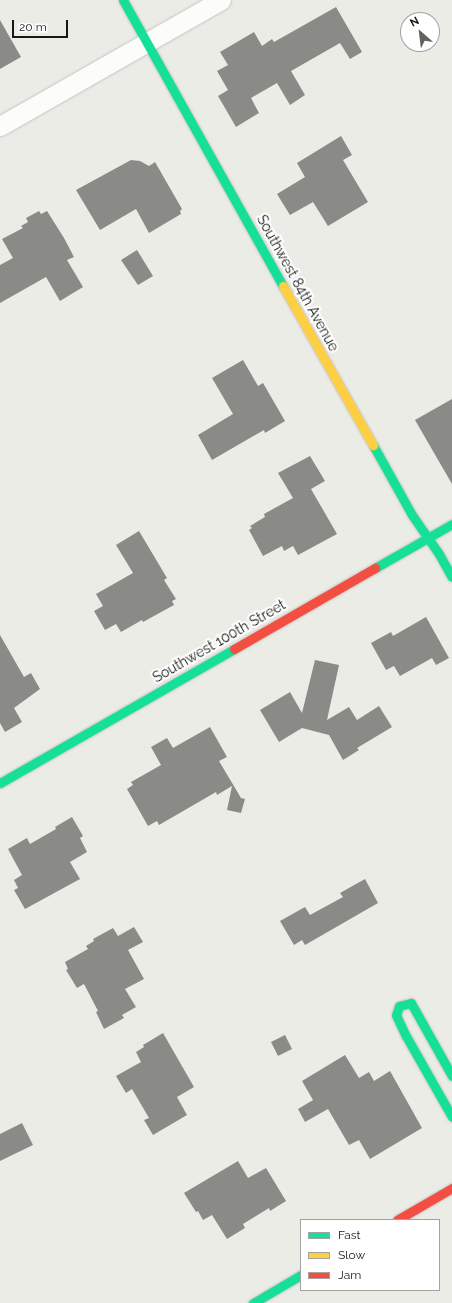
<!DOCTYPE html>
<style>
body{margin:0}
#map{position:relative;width:452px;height:1303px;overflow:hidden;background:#ecece7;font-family:Raleway,sans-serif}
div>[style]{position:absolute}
.building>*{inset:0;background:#8a8a87}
.roads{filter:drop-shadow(0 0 1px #c4c4c0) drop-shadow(0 0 1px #c4c4c0)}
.street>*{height:19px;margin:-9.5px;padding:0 9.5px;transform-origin:9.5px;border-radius:9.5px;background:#fcfcfb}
.fast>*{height:9px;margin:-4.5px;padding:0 4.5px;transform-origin:4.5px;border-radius:4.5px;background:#16e098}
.slow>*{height:9px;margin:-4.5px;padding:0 4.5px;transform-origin:4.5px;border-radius:4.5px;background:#ffcf43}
.jam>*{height:9px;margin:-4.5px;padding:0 4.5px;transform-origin:4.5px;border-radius:4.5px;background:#f24e42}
span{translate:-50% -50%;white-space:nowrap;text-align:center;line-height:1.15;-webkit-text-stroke:4px #fff;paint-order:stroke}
.street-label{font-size:14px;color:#171814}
.legend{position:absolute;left:300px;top:1219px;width:140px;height:72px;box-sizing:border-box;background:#fff;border:1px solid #a2a3a1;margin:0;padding:5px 7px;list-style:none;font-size:12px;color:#171814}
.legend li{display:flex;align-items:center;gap:8px;height:20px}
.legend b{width:20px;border:1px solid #a2a3a1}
.north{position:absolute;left:400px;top:12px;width:40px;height:40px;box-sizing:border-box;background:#fff;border:1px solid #a2a3a1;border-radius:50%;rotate:332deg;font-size:11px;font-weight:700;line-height:16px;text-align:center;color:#171814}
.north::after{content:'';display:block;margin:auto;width:14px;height:18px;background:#62625e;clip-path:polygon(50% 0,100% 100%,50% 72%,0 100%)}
.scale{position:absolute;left:12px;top:20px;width:56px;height:18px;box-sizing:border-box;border:2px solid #171814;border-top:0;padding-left:5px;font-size:12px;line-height:14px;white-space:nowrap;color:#171814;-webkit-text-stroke:3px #fff;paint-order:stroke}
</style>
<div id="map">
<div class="building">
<div style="clip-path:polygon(336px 7px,362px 52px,350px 59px,340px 43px,291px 71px,305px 95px,290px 105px,277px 83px,251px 98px,259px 113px,236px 127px,218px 96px,228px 90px,217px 71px,228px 65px,220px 52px,254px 32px,262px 46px,272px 39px,274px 42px)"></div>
<div style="clip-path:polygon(0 20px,21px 57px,0 69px)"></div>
<div style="clip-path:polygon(341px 136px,352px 155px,343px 160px,368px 202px,328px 226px,313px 202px,290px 215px,277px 194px,305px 177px,297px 163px)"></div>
<div style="clip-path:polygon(131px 160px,140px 161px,149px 166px,155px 162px,182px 209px,180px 211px,181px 214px,149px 233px,136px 209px,100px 230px,76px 190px)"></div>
<div style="clip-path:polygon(39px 211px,41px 214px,47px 211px,64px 238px,74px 257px,67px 260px,83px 287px,60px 301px,46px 277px,0 303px,0 265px,13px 258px,2px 239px,23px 228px,21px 226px,28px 222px,26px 218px)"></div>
<div style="clip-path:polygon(137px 250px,153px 276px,138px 285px,121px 260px)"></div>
<div style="clip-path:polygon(243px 360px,258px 386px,263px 383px,285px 421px,265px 433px,264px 430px,212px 460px,198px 435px,233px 414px,212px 378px)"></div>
<div style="clip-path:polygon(452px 399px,452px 484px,415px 420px)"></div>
<div style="clip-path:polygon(310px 456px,325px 481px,311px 489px,337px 534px,298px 555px,293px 546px,284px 551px,282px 546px,263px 556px,249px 530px,252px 528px,250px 526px,265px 517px,264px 514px,293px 498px,278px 473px)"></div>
<div style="clip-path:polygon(139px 531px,167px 578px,164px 580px,176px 599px,172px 601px,174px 605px,143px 622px,142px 620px,121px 632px,116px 624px,105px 630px,94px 611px,103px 606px,96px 594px,133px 573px,116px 545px)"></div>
<div style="clip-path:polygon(426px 617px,449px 658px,436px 665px,432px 658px,400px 676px,394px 666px,386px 670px,371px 643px,391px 632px,393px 636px)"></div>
<div style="clip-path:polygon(0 635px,24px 677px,31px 673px,40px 689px,14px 708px,22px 722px,5px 732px,0 723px)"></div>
<div style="clip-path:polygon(315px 660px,339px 665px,327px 720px,349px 707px,357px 720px,379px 706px,392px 727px,357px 748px,359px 750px,343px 760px,329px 735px,302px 728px,279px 742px,260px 710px,290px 692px,302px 713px)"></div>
<div style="clip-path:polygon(210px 727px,227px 757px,219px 761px,241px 798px,245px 799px,241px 813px,227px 810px,232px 786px,217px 795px,216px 792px,159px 825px,157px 821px,148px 826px,127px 789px,133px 785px,131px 782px,161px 765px,151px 747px,167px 738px,173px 748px)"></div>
<div style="clip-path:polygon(72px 817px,83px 836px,80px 838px,87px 852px,70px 862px,80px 879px,25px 909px,14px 890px,18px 888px,14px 880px,22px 875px,8px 849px,27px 838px,30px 844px,56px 829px,55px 827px)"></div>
<div style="clip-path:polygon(365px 879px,378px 903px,305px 945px,302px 940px,294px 945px,280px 921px,305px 907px,310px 915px,343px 897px,340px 893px)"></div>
<div style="clip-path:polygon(134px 927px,143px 942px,128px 950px,144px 979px,125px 989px,136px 1007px,122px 1015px,124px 1018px,104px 1029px,96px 1012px,98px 1011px,84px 984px,77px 988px,66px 970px,68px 969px,65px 962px,88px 949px,86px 946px,94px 941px,93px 939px,113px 928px,118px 936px)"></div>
<div style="clip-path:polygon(163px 1033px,194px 1087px,177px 1097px,187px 1115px,153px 1135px,144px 1120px,149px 1118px,132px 1089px,126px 1093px,116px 1076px,141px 1062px,136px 1052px,144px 1047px,143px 1045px)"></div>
<div style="clip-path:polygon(285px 1035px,292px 1049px,278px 1056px,271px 1042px)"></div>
<div style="clip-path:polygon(345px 1055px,359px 1078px,369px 1072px,374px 1081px,390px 1071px,422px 1128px,370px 1159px,359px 1140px,349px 1145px,328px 1109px,305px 1122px,298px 1109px,313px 1100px,302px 1081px)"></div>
<div style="clip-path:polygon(22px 1123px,33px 1145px,0 1161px,0 1134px)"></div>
<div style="clip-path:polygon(238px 1161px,248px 1178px,266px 1168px,286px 1201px,270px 1211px,269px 1208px,243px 1224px,245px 1228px,227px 1239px,212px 1215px,203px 1220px,198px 1211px,196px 1212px,184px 1193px)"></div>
</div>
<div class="roads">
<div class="street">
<div style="left:0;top:126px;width:254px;rotate:-29.7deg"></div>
</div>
<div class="fast">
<div style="left:123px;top:0;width:328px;rotate:60.8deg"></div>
<div style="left:373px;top:445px;width:80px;rotate:60.9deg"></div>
<div style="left:412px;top:515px;width:47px;rotate:55.3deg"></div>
<div style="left:439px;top:554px;width:26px;rotate:61deg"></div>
<div style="left:375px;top:568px;width:89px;rotate:-29.7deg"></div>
<div style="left:0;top:783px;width:270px;rotate:-29.8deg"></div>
<div style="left:452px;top:1076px;width:84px;rotate:-119.3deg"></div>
<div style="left:411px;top:1003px;width:12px;rotate:166deg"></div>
<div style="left:399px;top:1006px;width:9px;rotate:108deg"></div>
<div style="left:396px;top:1015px;width:23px;rotate:65deg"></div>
<div style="left:406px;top:1036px;width:93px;rotate:60.4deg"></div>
<div style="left:253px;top:1303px;width:56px;rotate:-30.3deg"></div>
</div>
<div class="slow">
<div style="left:283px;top:286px;width:183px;rotate:60.5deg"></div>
</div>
<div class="jam">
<div style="left:234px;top:649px;width:163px;rotate:-29.9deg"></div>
<div style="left:397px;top:1220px;width:64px;rotate:-30.2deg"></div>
</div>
</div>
<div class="street-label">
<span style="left:298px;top:283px;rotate:61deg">Southwest 84th Avenue</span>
<span style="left:219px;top:641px;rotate:-30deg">Southwest 100th Street</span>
</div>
<ul class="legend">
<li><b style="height:5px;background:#16e098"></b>Fast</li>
<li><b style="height:5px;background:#ffcf43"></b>Slow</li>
<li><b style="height:5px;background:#f24e42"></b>Jam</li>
</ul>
<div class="north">N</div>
<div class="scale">20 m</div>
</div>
